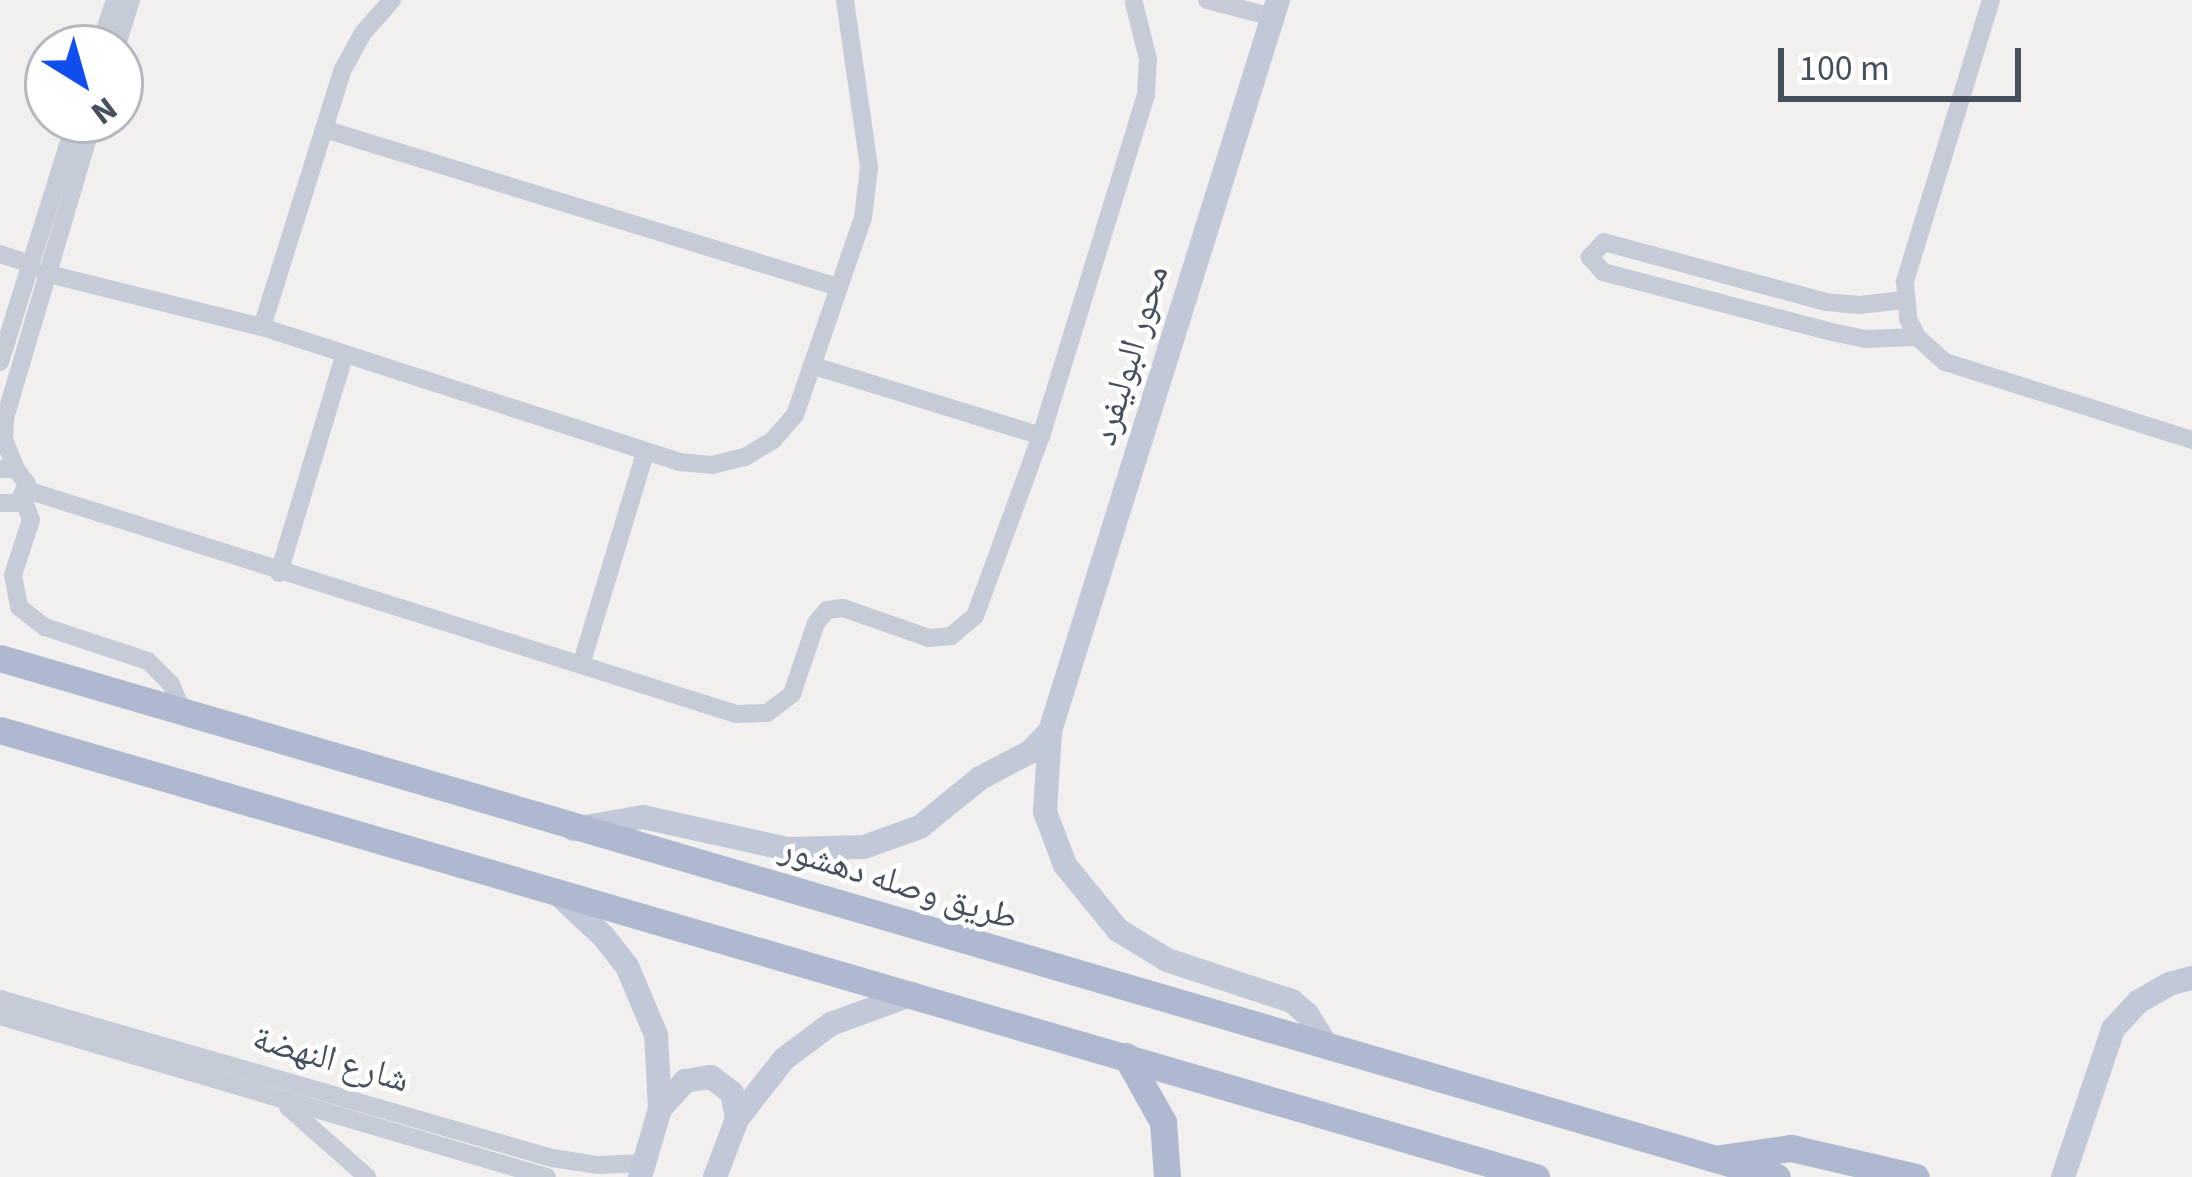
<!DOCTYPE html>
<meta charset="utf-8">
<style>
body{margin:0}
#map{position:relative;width:2192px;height:1177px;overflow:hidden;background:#f2f0ef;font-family:"Source Sans 3","Noto Naskh Arabic",sans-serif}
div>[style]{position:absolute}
.street>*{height:18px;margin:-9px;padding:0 9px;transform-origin:9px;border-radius:9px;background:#c5ccd8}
.secondary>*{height:24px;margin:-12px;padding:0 12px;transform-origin:12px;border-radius:12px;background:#c1c9d9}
.primary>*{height:27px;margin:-13.5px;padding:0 13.5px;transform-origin:13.5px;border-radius:13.5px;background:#aeb9d0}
span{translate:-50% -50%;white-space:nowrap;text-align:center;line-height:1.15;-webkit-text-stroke:9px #fff;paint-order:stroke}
.street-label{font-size:36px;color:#464f5e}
.north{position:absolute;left:24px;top:24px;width:120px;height:120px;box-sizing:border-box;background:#fff;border:3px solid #b5b9bf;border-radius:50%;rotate:143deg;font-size:33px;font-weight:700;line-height:48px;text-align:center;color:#464f5e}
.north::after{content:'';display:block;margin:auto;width:42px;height:54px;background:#0f4dec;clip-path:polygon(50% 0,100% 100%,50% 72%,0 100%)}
.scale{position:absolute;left:1778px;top:48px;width:243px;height:54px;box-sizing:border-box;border:6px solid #464f5e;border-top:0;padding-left:15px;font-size:36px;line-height:42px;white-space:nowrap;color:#464f5e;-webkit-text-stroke:9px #fff;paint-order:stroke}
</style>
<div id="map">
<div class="street">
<div style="left:1207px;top:0;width:68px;rotate:14.4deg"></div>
<div style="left:1991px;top:0;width:295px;rotate:107deg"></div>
<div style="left:1905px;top:282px;width:37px;rotate:85deg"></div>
<div style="left:1908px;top:319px;width:20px;rotate:63deg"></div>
<div style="left:1917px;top:337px;width:38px;rotate:42deg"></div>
<div style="left:1945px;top:362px;width:259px;rotate:17.5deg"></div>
<div style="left:99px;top:48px;width:51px;rotate:-71.6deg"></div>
<div style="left:116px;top:48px;width:50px;rotate:-72.6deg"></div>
<div style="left:324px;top:129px;width:538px;rotate:17.09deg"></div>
<div style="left:0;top:254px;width:33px;rotate:18deg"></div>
<div style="left:45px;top:273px;width:224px;rotate:14deg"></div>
<div style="left:262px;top:327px;width:438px;rotate:17.9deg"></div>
<div style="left:679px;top:462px;width:33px;rotate:5deg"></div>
<div style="left:712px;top:465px;width:34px;rotate:-14deg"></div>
<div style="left:745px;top:457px;width:33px;rotate:-31deg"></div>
<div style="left:773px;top:440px;width:33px;rotate:-49deg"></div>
<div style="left:795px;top:415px;width:208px;rotate:-71deg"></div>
<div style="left:863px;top:218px;width:51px;rotate:-83.3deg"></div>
<div style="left:869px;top:167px;width:169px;rotate:-98.2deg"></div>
<div style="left:1904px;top:300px;width:45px;rotate:173.7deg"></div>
<div style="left:1859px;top:305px;width:33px;rotate:-175deg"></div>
<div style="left:1826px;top:302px;width:230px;rotate:-164.9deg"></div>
<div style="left:1604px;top:242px;width:21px;rotate:133deg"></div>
<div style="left:1590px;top:257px;width:20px;rotate:49deg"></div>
<div style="left:1603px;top:272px;width:237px;rotate:14.7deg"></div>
<div style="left:1832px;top:332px;width:35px;rotate:12deg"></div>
<div style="left:1866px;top:339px;width:51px;rotate:-2.2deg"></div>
<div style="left:262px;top:327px;width:268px;rotate:-72.6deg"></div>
<div style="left:342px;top:71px;width:43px;rotate:-61.1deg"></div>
<div style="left:363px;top:33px;width:44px;rotate:-48.7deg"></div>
<div style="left:0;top:362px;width:254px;rotate:-72.6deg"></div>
<div style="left:814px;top:366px;width:238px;rotate:17.1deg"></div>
<div style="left:0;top:469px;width:16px"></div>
<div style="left:16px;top:469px;width:19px;rotate:54deg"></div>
<div style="left:27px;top:484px;width:21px;rotate:115deg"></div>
<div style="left:18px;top:503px;width:18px;rotate:180deg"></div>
<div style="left:16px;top:469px;width:32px;rotate:-112deg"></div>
<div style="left:4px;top:439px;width:21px;rotate:-87deg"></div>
<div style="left:5px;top:418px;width:311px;rotate:-73.5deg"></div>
<div style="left:27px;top:490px;width:744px;rotate:17.53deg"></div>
<div style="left:736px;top:714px;width:31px;rotate:-2deg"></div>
<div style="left:767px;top:713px;width:31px;rotate:-37deg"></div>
<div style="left:792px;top:694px;width:75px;rotate:-71.3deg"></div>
<div style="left:816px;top:623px;width:17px;rotate:-50deg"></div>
<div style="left:827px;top:610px;width:16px;rotate:-7deg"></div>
<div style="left:843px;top:608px;width:91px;rotate:19.2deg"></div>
<div style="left:929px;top:638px;width:22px;rotate:-5deg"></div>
<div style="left:951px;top:636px;width:31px;rotate:-40deg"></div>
<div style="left:975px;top:616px;width:192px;rotate:-69.9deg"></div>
<div style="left:1041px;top:436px;width:357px;rotate:-72.9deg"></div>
<div style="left:1146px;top:95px;width:36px;rotate:-87deg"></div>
<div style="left:1148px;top:59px;width:58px;rotate:-104deg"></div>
<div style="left:23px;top:498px;width:23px;rotate:70deg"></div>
<div style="left:31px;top:520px;width:58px;rotate:108.1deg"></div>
<div style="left:13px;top:575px;width:33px;rotate:79deg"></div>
<div style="left:19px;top:607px;width:33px;rotate:38deg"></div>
<div style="left:45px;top:627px;width:108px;rotate:18.3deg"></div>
<div style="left:148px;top:661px;width:33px;rotate:45deg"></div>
<div style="left:171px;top:684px;width:29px;rotate:68deg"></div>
<div style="left:279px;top:573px;width:227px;rotate:-73.3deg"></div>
<div style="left:582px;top:662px;width:218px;rotate:-73.2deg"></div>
<div style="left:0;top:999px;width:574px;rotate:16.07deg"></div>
<div style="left:552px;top:1158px;width:47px;rotate:8.7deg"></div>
<div style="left:598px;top:1165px;width:47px;rotate:-2.4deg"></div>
<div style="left:0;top:1016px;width:570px;rotate:16.4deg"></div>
<div style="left:288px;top:1107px;width:106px;rotate:41.5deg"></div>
</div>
<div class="secondary">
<div style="left:1278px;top:0;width:766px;rotate:107.32deg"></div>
<div style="left:1050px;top:731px;width:81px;rotate:93.5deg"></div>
<div style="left:1045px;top:812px;width:57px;rotate:69.3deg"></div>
<div style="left:1065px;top:865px;width:84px;rotate:50.8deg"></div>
<div style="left:1118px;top:930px;width:57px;rotate:31.5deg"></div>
<div style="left:1167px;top:960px;width:132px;rotate:18.2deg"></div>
<div style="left:1292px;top:1001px;width:20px;rotate:41deg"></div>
<div style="left:1307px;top:1014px;width:39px;rotate:58deg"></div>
<div style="left:573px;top:829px;width:71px;rotate:-9.7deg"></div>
<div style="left:643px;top:817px;width:148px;rotate:12.5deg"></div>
<div style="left:787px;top:849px;width:77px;rotate:-1.5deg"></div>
<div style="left:864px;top:847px;width:59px;rotate:-19.7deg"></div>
<div style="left:920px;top:827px;width:77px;rotate:-39.2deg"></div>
<div style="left:980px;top:778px;width:56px;rotate:-27.5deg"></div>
<div style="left:1030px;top:752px;width:29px;rotate:-46deg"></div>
<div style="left:557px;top:893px;width:64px;rotate:43.1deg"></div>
<div style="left:604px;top:937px;width:37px;rotate:52deg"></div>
<div style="left:627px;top:966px;width:75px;rotate:67.2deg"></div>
<div style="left:656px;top:1035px;width:74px;rotate:86.9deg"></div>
<div style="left:660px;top:1109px;width:71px;rotate:106.4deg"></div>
<div style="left:660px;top:1109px;width:38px;rotate:-48deg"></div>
<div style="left:685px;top:1081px;width:26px;rotate:-9deg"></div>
<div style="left:711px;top:1077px;width:26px;rotate:37deg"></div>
<div style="left:732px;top:1093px;width:26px;rotate:79deg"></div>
<div style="left:715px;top:1177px;width:62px;rotate:-69.2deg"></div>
<div style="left:737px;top:1119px;width:76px;rotate:-51.9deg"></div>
<div style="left:784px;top:1059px;width:59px;rotate:-36.7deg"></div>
<div style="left:831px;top:1024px;width:87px;rotate:-20.1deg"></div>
<div style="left:2063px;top:1177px;width:156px;rotate:-71.3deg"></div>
<div style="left:2113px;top:1029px;width:37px;rotate:-47deg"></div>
<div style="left:2138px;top:1002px;width:36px;rotate:-30deg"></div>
<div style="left:2169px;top:984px;width:24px;rotate:-15deg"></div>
</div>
<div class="primary">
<div style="left:0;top:658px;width:1851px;rotate:16.28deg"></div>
<div style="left:0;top:730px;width:1600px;rotate:16.23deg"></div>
<div style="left:1126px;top:1056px;width:76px;rotate:60.7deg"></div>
<div style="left:1163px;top:1122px;width:55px;rotate:85.8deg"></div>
<div style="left:1720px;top:1158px;width:72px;rotate:-8deg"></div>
<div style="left:1791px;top:1148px;width:128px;rotate:13.1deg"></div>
</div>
<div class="street-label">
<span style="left:1130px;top:355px;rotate:-73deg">محور البوليفرد</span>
<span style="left:899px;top:883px;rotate:17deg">طريق وصله دهشور</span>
<span style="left:331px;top:1059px;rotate:16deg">شارع النهضة</span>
</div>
<div class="north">N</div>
<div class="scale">100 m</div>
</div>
